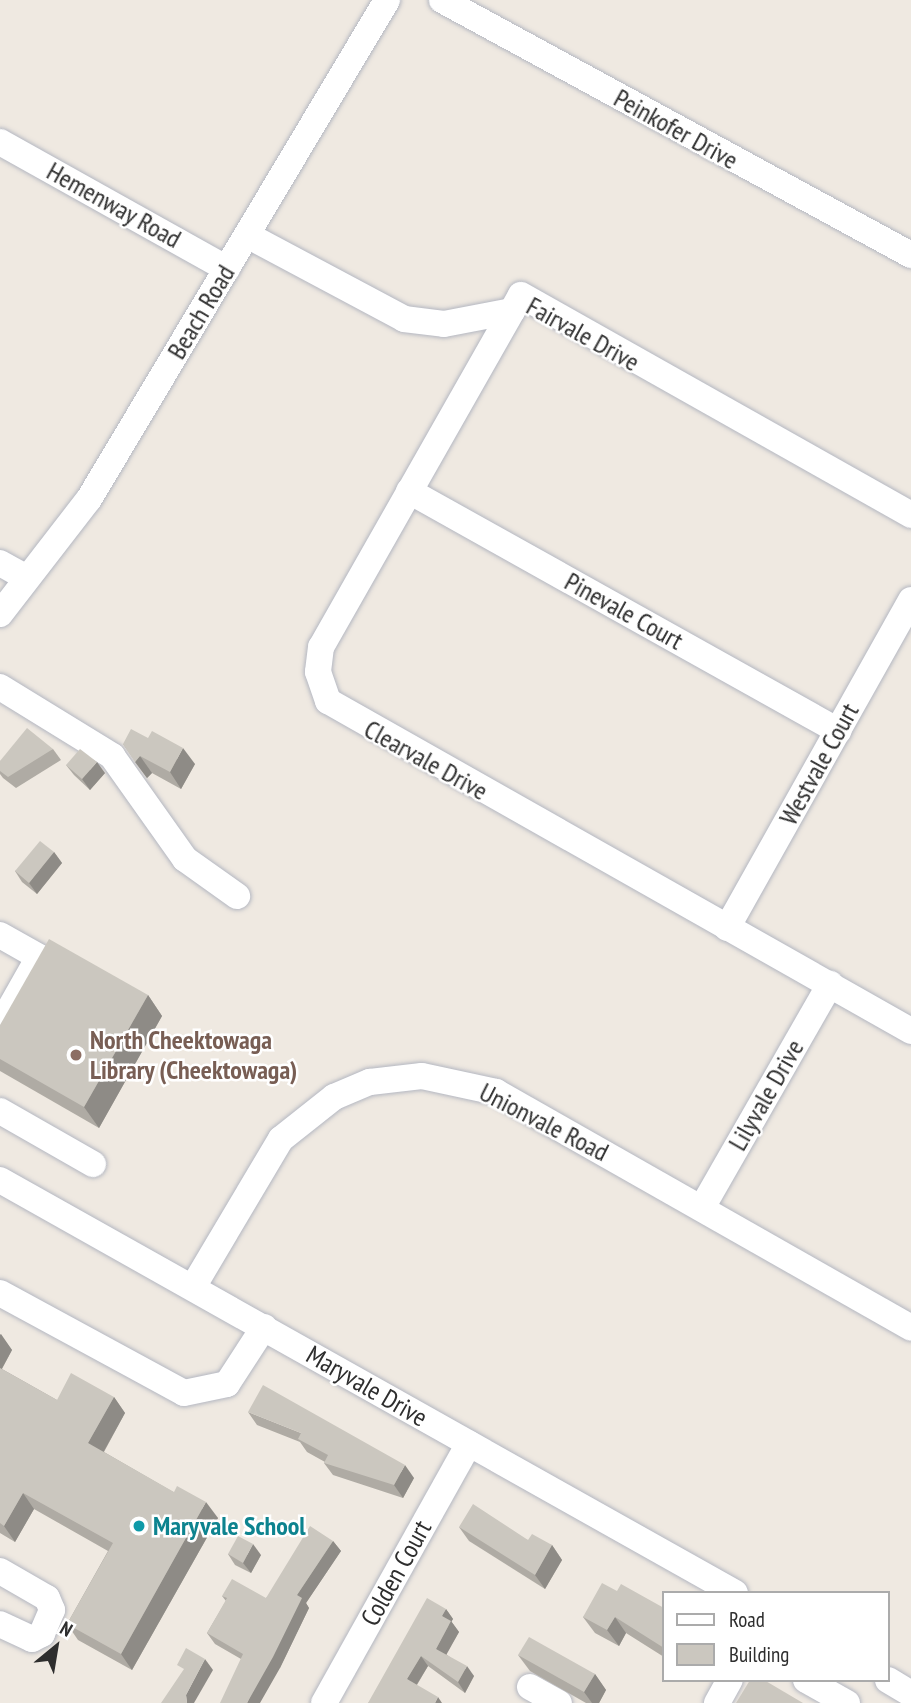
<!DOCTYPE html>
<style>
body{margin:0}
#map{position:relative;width:911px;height:1703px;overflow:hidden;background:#efe9e1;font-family:"PT Sans Narrow",sans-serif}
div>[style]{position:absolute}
.roads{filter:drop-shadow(0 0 2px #b4b7c1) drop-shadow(0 0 2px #b4b7c1)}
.minor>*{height:26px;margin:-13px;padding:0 13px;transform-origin:13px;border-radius:13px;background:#fff}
.wall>*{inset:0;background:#afaba4}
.shaded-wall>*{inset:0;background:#8e8b86}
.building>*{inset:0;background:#cbc7bf}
.dots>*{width:19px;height:19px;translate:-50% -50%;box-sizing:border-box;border:4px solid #fff;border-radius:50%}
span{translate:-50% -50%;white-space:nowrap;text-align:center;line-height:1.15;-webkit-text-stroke:5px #fff;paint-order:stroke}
.street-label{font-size:26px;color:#2e2e2e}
.education-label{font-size:26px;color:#785e54;font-weight:700}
.left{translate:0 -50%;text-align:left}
.culture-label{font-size:26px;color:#0d838f;font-weight:700}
.legend{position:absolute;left:662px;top:1591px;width:228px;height:91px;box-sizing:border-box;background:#fff;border:2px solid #ababab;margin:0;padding:9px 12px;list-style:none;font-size:21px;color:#2e2e2e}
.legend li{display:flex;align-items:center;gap:14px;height:35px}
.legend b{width:35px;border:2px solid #ababab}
.north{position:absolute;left:21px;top:1612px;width:70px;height:70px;-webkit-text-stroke:5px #fff;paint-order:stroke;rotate:30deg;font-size:19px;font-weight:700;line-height:28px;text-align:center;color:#2e2e2e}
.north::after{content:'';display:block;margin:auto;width:24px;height:32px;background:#2e2e2e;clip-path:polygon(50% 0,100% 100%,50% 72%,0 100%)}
</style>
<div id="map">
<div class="roads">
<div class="minor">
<div style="left:442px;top:0;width:534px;rotate:28.53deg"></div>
<div style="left:0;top:142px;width:260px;rotate:29.2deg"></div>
<div style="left:247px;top:235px;width:178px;rotate:28.1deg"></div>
<div style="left:404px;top:319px;width:40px;rotate:7.1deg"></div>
<div style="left:444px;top:324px;width:69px;rotate:-10.8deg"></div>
<div style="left:512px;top:311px;width:18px;rotate:-61deg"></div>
<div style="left:521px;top:295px;width:448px;rotate:29.4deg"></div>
<div style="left:512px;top:311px;width:386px;rotate:119.6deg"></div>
<div style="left:321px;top:647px;width:25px;rotate:97deg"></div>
<div style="left:318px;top:672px;width:31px;rotate:71deg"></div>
<div style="left:328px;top:701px;width:670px;rotate:29.51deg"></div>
<div style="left:409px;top:491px;width:492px;rotate:29.2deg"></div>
<div style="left:0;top:563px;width:31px;rotate:29deg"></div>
<div style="left:0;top:614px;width:145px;rotate:-52.3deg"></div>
<div style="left:89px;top:499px;width:581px;rotate:-59.15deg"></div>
<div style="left:0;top:687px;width:132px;rotate:31.6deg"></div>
<div style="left:112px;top:756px;width:126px;rotate:54.7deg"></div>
<div style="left:185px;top:859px;width:64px;rotate:35.4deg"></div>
<div style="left:727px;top:928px;width:376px;rotate:-60.7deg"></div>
<div style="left:0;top:935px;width:45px;rotate:29.4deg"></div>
<div style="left:39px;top:957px;width:79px;rotate:119.5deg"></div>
<div style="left:0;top:1111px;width:107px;rotate:29.7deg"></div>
<div style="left:0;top:1180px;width:843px;rotate:29.33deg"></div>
<div style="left:703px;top:1206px;width:256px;rotate:-60.2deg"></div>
<div style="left:193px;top:1287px;width:172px;rotate:-59.3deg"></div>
<div style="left:281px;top:1139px;width:68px;rotate:-38.4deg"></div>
<div style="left:334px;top:1097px;width:39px;rotate:-23deg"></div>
<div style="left:370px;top:1082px;width:52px;rotate:-6.6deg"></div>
<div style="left:422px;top:1076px;width:76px;rotate:12.2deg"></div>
<div style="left:496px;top:1092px;width:477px;rotate:29.6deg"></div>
<div style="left:0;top:1293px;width:209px;rotate:28.5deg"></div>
<div style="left:184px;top:1393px;width:44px;rotate:-11.8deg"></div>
<div style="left:227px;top:1384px;width:68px;rotate:-57deg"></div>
<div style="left:0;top:1571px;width:54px;rotate:29.9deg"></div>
<div style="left:47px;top:1598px;width:13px;rotate:67deg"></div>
<div style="left:52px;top:1610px;width:26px;rotate:113deg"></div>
<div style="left:42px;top:1634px;width:11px;rotate:153deg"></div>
<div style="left:32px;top:1639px;width:35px;rotate:-155deg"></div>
<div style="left:806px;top:1680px;width:47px;rotate:29.3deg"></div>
<div style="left:888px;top:1680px;width:27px;rotate:31deg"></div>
<div style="left:530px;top:1687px;width:33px;rotate:29deg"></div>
<div style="left:324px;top:1703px;width:297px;rotate:-60.8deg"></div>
<div style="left:717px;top:1703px;width:26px;rotate:-61deg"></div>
</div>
</div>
<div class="wall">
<div style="clip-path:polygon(123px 744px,195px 764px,181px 789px,152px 773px,147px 778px)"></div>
<div style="clip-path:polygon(53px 749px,61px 760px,16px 788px,3px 778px,0 774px,0 761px)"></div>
<div style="clip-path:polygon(66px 765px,105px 773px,90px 790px,74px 775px)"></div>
<div style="clip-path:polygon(54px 852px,62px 863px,37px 894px,22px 882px,15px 871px)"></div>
<div style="clip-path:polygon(148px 995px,162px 1016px,99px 1128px,0 1071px,0 1025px)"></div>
<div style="clip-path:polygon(0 1334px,12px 1350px,2px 1369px,57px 1400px,114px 1397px,125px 1413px,104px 1452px,218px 1518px,132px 1670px,78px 1640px,67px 1624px,108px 1551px,34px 1509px,15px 1542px,0 1533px)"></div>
<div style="clip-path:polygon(248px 1412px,414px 1478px,403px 1498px,333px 1475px,324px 1463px,325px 1462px,307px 1452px,300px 1442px,257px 1425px)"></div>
<div style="clip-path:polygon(459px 1527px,528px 1540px,552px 1545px,562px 1560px,545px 1589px,469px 1541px)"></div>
<div style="clip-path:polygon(333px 1541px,341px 1551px,306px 1603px,309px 1608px,280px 1668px,241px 1659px,215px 1644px,207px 1633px,226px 1601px,222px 1596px,266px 1598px)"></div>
<div style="clip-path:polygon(228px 1554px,261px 1555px,251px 1573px,235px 1565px)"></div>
<div style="clip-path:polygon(617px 1591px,664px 1608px,664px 1657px,626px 1633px,619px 1646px,595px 1633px,583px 1617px)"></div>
<div style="clip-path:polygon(446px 1609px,453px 1619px,451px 1621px,459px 1632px,446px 1654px,474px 1676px,465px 1693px,428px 1666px,417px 1685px,368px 1703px)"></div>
<div style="clip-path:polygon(518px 1655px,595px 1674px,606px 1690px,599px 1703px,586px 1703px,530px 1671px)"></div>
</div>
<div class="shaded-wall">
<div style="clip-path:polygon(183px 748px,195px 764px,181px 789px,170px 772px)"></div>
<div style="clip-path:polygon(140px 756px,152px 773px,147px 778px,135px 762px)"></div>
<div style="clip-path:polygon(97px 762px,105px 773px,90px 790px,82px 779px)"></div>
<div style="clip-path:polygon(54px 852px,62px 863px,37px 894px,29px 883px)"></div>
<div style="clip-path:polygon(148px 995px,162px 1016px,99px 1128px,84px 1107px)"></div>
<div style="clip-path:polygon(1px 1334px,12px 1350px,0 1372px,0 1335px)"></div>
<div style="clip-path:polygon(114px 1397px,125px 1413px,99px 1460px,88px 1443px)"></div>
<div style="clip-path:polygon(405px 1465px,414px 1478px,403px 1498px,394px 1485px)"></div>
<div style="clip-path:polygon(23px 1493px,34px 1509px,15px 1542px,4px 1526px)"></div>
<div style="clip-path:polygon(206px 1502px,218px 1518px,132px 1670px,121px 1654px)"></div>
<div style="clip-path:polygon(333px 1541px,341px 1551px,306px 1603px,309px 1608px,280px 1668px,260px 1703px,247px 1703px,297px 1595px)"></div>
<div style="clip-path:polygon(253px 1544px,261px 1555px,251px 1573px,243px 1563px)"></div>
<div style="clip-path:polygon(552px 1545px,562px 1560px,545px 1589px,535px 1575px)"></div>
<div style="clip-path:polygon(446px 1609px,453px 1619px,449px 1626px,442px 1616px)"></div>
<div style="clip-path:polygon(615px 1617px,626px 1633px,619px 1646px,607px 1630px)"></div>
<div style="clip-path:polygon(451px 1621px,459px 1632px,444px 1659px,436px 1649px)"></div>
<div style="clip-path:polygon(421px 1656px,428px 1666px,414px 1689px,407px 1679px)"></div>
<div style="clip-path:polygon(205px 1659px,213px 1670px,194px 1703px,187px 1703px,186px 1695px)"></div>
<div style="clip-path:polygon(467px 1666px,474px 1676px,465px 1693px,458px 1682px)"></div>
<div style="clip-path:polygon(595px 1674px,606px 1690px,599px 1703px,592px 1703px,584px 1692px)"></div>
<div style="clip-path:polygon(438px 1697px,442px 1703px,435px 1703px)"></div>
</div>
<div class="building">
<div style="clip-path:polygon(27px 728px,53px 749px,8px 777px,0 771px,0 761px)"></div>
<div style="clip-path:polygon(131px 729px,148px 738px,152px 731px,183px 748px,170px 772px,140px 756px,135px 762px,123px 744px)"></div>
<div style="clip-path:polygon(80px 749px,97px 762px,82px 779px,66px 765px)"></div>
<div style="clip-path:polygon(40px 841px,54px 852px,29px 883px,15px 871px)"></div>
<div style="clip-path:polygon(49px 939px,148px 995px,84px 1107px,0 1059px,0 1025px)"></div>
<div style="clip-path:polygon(0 1368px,57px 1400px,71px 1373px,114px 1397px,88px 1443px,174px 1492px,177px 1486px,206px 1502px,121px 1654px,67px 1624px,113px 1543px,23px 1493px,4px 1526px,0 1523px)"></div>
<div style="clip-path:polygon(263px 1385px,405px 1465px,394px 1485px,324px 1463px,328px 1455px,298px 1439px,301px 1433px,248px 1412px)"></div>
<div style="clip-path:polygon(473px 1504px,528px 1540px,532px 1534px,552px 1545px,535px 1575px,459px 1527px)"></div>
<div style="clip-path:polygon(310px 1526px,333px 1541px,297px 1595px,302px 1598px,273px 1657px,247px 1703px,220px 1703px,243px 1654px,207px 1633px,227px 1598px,222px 1596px,232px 1579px,266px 1598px)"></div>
<div style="clip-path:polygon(238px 1536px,253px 1544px,243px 1563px,228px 1554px)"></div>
<div style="clip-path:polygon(602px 1583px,617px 1591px,621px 1584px,664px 1608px,664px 1648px,615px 1617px,607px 1630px,583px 1617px)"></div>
<div style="clip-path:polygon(427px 1598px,446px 1609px,442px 1616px,451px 1621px,436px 1649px,467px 1666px,458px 1682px,421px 1656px,407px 1679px,438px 1697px,435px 1703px,368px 1703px)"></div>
<div style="clip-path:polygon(529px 1637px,595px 1674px,584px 1692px,518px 1655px)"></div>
<div style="clip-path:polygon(186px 1648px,205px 1659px,186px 1695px,187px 1703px,161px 1703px,184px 1669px,177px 1665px)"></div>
<div style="clip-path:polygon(750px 1680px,764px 1680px,803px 1703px,736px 1703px)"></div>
</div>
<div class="dots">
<div style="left:76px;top:1055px;background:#8d6e63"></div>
<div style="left:139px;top:1526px;background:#0f9aa8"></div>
</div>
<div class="street-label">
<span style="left:676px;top:129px;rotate:29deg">Peinkofer Drive</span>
<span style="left:114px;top:205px;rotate:29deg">Hemenway Road</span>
<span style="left:201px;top:312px;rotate:-59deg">Beach Road</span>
<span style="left:583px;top:334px;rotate:29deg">Fairvale Drive</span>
<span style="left:624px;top:611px;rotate:29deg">Pinevale Court</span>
<span style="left:426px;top:760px;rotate:29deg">Clearvale Drive</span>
<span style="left:819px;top:764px;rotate:-61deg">Westvale Court</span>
<span style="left:766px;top:1095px;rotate:-60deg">Lilyvale Drive</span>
<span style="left:544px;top:1122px;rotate:27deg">Unionvale Road</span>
<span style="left:367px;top:1386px;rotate:30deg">Maryvale Drive</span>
<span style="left:396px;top:1573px;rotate:-61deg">Colden Court</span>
</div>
<div class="education-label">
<span class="left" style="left:90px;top:1055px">North Cheektowaga<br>Library (Cheektowaga)</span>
</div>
<div class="culture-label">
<span class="left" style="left:153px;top:1526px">Maryvale School</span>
</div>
<ul class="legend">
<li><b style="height:9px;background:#fff"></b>Road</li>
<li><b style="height:19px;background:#cbc7bf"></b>Building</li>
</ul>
<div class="north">N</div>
</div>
